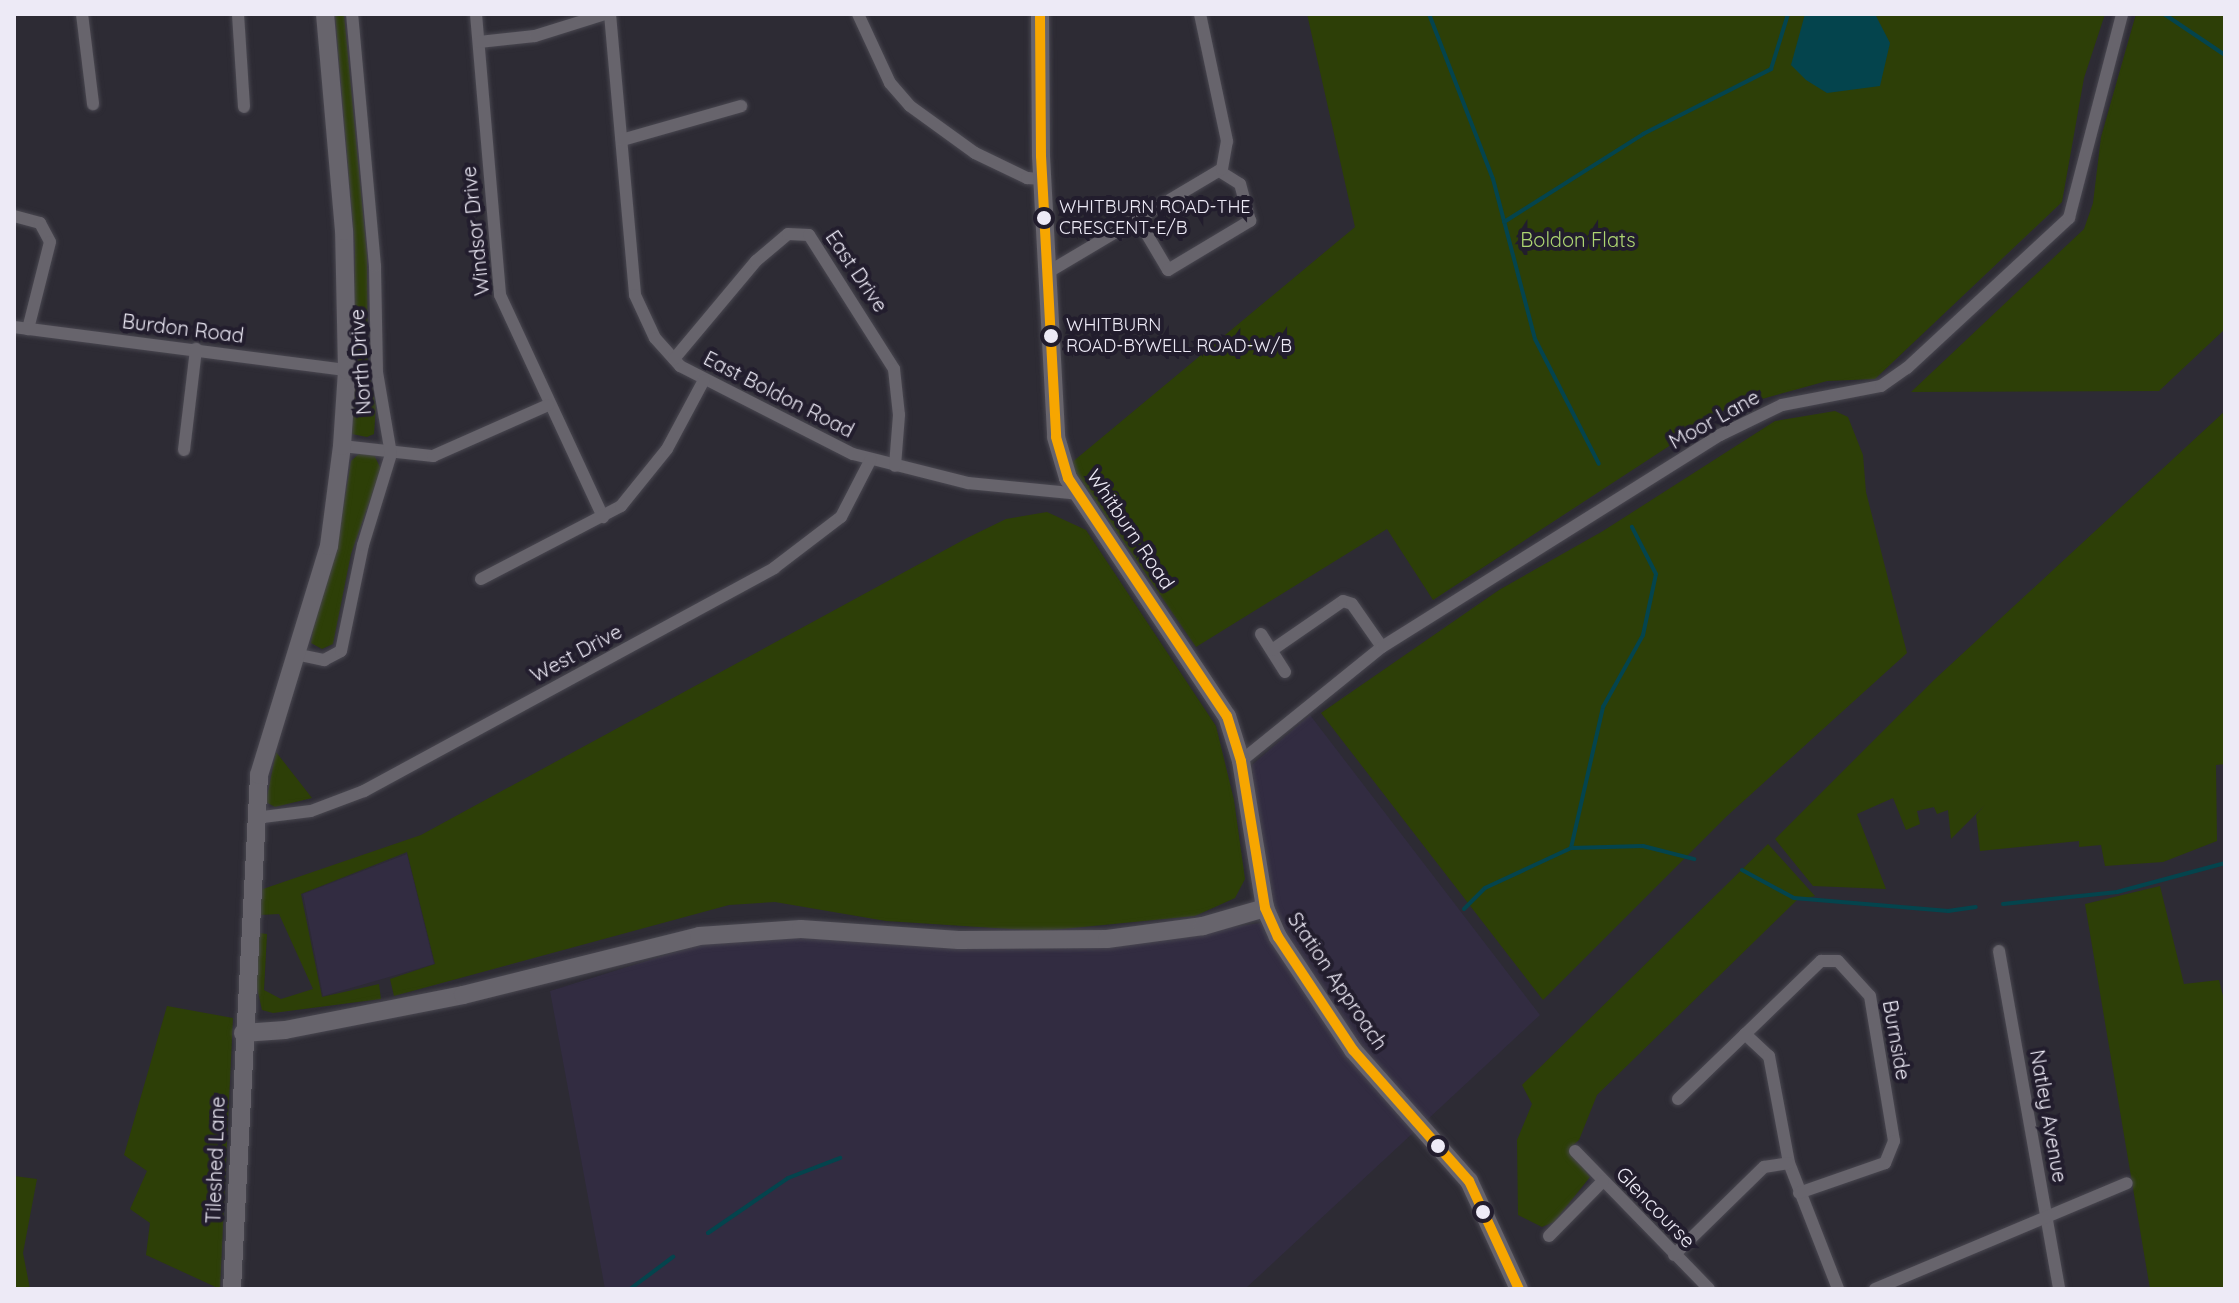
<!DOCTYPE html>
<style>
body{margin:0}
#map{position:relative;width:2239px;height:1303px;overflow:hidden;background:#2d2b34;font-family:Quicksand,sans-serif}
div>[style]{position:absolute}
.built>*{inset:0;background:#322c41}
.green>*{inset:0;background:#2d3f07}
.water>*{inset:0;background:#04444d}
.stream>*{height:4px;margin:-2px;padding:0 2px;transform-origin:2px;border-radius:2px;background:#04444d}
.roads{filter:drop-shadow(0 0 2px #494750) drop-shadow(0 0 2px #494750)}
.street>*{height:12px;margin:-6px;padding:0 6px;transform-origin:6px;border-radius:6px;background:#67646c}
.secondary>*{height:18px;margin:-9px;padding:0 9px;transform-origin:9px;border-radius:9px;background:#67646c}
.bus-1>*{height:10px;margin:-5px;padding:0 5px;transform-origin:5px;border-radius:5px;background:#f7a600}
.dots>*{width:22px;height:22px;translate:-50% -50%;box-sizing:border-box;border:4px solid #221d2d;border-radius:50%}
span{translate:-50% -50%;white-space:nowrap;text-align:center;line-height:1.15;-webkit-text-stroke:8px #221d2d;paint-order:stroke}
.bus-label{font-size:18px;color:#edeaf6}
.left{translate:0 -50%;text-align:left}
.street-label{font-size:20px;color:#edeaf6}
.park-label{font-size:20px;color:#aed672}
.frame{position:absolute;inset:0;border:16px solid #edeaf6;pointer-events:none}
</style>
<div id="map">
<div class="built">
<div style="clip-path:polygon(1310px 715px,1540px 1015px,1245px 1289px,605px 1289px,550px 991px,701px 944px,800px 933px,1107px 944px,1261px 923px,1252px 765px)"></div>
<div style="clip-path:polygon(407px 854px,434px 964px,323px 996px,303px 894px)"></div>
</div>
<div class="green">
<div style="clip-path:polygon(335px 14px,344px 14px,367px 256px,368px 367px,376px 406px,374px 434px,367px 437px,352px 434px,355px 248px)"></div>
<div style="clip-path:polygon(1307px 14px,2105px 14px,2084px 78px,2062px 202px,1875px 379px,1827px 381px,1726px 409px,1433px 600px,1387px 529px,1196px 647px,1070px 464px,1355px 227px)"></div>
<div style="clip-path:polygon(2136px 14px,2225px 14px,2225px 329px,2159px 391px,1911px 392px,2084px 229px,2093px 203px,2101px 137px)"></div>
<div style="clip-path:polygon(1835px 411px,1848px 417px,1863px 455px,1866px 492px,1907px 653px,1727px 816px,1543px 1000px,1321px 713px,1499px 590px,1603px 531px,1775px 421px)"></div>
<div style="clip-path:polygon(2225px 411px,2225px 764px,2216px 765px,2217px 841px,2163px 862px,2105px 866px,2101px 845px,2079px 847px,2079px 841px,1980px 851px,1976px 815px,1985px 805px,1951px 839px,1948px 810px,1937px 814px,1934px 807px,1917px 811px,1920px 824px,1906px 830px,1893px 798px,1857px 814px,1886px 889px,1813px 886px,1775px 839px,1934px 680px)"></div>
<div style="clip-path:polygon(361px 452px,374px 455px,381px 469px,351px 554px,333px 644px,322px 649px,311px 643px,313px 629px,337px 545px,351px 461px)"></div>
<div style="clip-path:polygon(1047px 512px,1086px 530px,1216px 726px,1234px 800px,1245px 879px,1235px 898px,1195px 916px,1042px 931px,886px 921px,775px 902px,729px 905px,394px 996px,390px 979px,435px 964px,407px 852px,301px 894px,322px 997px,379px 984px,381px 999px,273px 1013px,262px 1010px,255px 979px,259px 933px,267px 934px,264px 990px,281px 999px,313px 989px,279px 914px,259px 915px,260px 890px,421px 835px,967px 538px,1006px 519px)"></div>
<div style="clip-path:polygon(276px 752px,312px 798px,275px 807px,266px 802px)"></div>
<div style="clip-path:polygon(1768px 844px,1815px 896px,1797px 900px,1597px 1095px,1579px 1140px,1569px 1149px,1590px 1177px,1554px 1222px,1542px 1227px,1518px 1215px,1517px 1140px,1532px 1104px,1522px 1085px)"></div>
<div style="clip-path:polygon(2160px 886px,2184px 984px,2219px 980px,2225px 1004px,2225px 1289px,2150px 1289px,2085px 904px)"></div>
<div style="clip-path:polygon(167px 1006px,233px 1018px,220px 1289px,146px 1255px,150px 1223px,130px 1209px,147px 1171px,124px 1155px)"></div>
<div style="clip-path:polygon(14px 1176px,37px 1179px,23px 1253px,30px 1289px,14px 1289px)"></div>
</div>
<div class="water">
<div style="clip-path:polygon(1805px 14px,1875px 14px,1890px 43px,1880px 86px,1827px 93px,1806px 80px,1791px 65px)"></div>
</div>
<div class="stream">
<div style="left:1429px;top:14px;width:177px;rotate:68.8deg"></div>
<div style="left:1493px;top:179px;width:165px;rotate:75.3deg"></div>
<div style="left:1535px;top:339px;width:140px;rotate:62.9deg"></div>
<div style="left:2164px;top:14px;width:73px;rotate:33.9deg"></div>
<div style="left:1504px;top:222px;width:165px;rotate:-32.3deg"></div>
<div style="left:1643px;top:134px;width:144px;rotate:-26.9deg"></div>
<div style="left:1771px;top:69px;width:58px;rotate:-72.8deg"></div>
<div style="left:1571px;top:848px;width:145px;rotate:-77.2deg"></div>
<div style="left:1603px;top:707px;width:82px;rotate:-60.9deg"></div>
<div style="left:1643px;top:635px;width:62px;rotate:-78deg"></div>
<div style="left:1656px;top:574px;width:53px;rotate:-117.1deg"></div>
<div style="left:1742px;top:870px;width:59px;rotate:28.3deg"></div>
<div style="left:1794px;top:898px;width:155px;rotate:4.8deg"></div>
<div style="left:1948px;top:911px;width:28px;rotate:-8deg"></div>
<div style="left:2003px;top:904px;width:115px;rotate:-6deg"></div>
<div style="left:2117px;top:892px;width:112px;rotate:-15deg"></div>
<div style="left:1464px;top:909px;width:30px;rotate:-45deg"></div>
<div style="left:1485px;top:888px;width:95px;rotate:-24.9deg"></div>
<div style="left:1571px;top:848px;width:72px;rotate:-1.6deg"></div>
<div style="left:1643px;top:846px;width:53px;rotate:14.3deg"></div>
<div style="left:708px;top:1233px;width:97px;rotate:-34.5deg"></div>
<div style="left:788px;top:1178px;width:56px;rotate:-21deg"></div>
<div style="left:630px;top:1289px;width:54px;rotate:-36.7deg"></div>
</div>
<div class="roads">
<div class="street">
<div style="left:82px;top:14px;width:91px;rotate:83deg"></div>
<div style="left:238px;top:14px;width:93px;rotate:86.3deg"></div>
<div style="left:476px;top:14px;width:282px;rotate:85.1deg"></div>
<div style="left:500px;top:295px;width:245px;rotate:65.1deg"></div>
<div style="left:610px;top:14px;width:282px;rotate:84.9deg"></div>
<div style="left:635px;top:295px;width:47px;rotate:65.1deg"></div>
<div style="left:655px;top:338px;width:38px;rotate:48deg"></div>
<div style="left:680px;top:366px;width:194px;rotate:27deg"></div>
<div style="left:853px;top:454px;width:119px;rotate:14.2deg"></div>
<div style="left:968px;top:483px;width:113px;rotate:5.6deg"></div>
<div style="left:858px;top:14px;width:76px;rotate:65.1deg"></div>
<div style="left:890px;top:83px;width:30px;rotate:49deg"></div>
<div style="left:910px;top:106px;width:80px;rotate:35.9deg"></div>
<div style="left:975px;top:153px;width:58px;rotate:25.7deg"></div>
<div style="left:1027px;top:178px;width:16px;rotate:4deg"></div>
<div style="left:479px;top:42px;width:56px;rotate:-6.1deg"></div>
<div style="left:535px;top:36px;width:73px;rotate:-17.4deg"></div>
<div style="left:622px;top:140px;width:124px;rotate:-15.9deg"></div>
<div style="left:14px;top:216px;width:27px;rotate:15deg"></div>
<div style="left:40px;top:223px;width:21px;rotate:62deg"></div>
<div style="left:50px;top:242px;width:90px;rotate:104.2deg"></div>
<div style="left:1139px;top:221px;width:57px;rotate:59.4deg"></div>
<div style="left:1168px;top:270px;width:96px;rotate:-30.9deg"></div>
<div style="left:1250px;top:221px;width:38px;rotate:-105deg"></div>
<div style="left:1240px;top:184px;width:25px;rotate:-148deg"></div>
<div style="left:1050px;top:271px;width:200px;rotate:-30.7deg"></div>
<div style="left:1222px;top:169px;width:28px;rotate:-80deg"></div>
<div style="left:1227px;top:141px;width:130px;rotate:-102deg"></div>
<div style="left:14px;top:327px;width:336px;rotate:7.4deg"></div>
<div style="left:674px;top:359px;width:128px;rotate:-50.1deg"></div>
<div style="left:756px;top:261px;width:42px;rotate:-40.2deg"></div>
<div style="left:788px;top:234px;width:21px;rotate:3deg"></div>
<div style="left:809px;top:235px;width:159px;rotate:57.6deg"></div>
<div style="left:894px;top:369px;width:46px;rotate:83.8deg"></div>
<div style="left:899px;top:415px;width:51px;rotate:94.5deg"></div>
<div style="left:342px;top:446px;width:92px;rotate:6.3deg"></div>
<div style="left:433px;top:456px;width:126px;rotate:-23.9deg"></div>
<div style="left:184px;top:450px;width:102px;rotate:-83.2deg"></div>
<div style="left:481px;top:579px;width:158px;rotate:-27.5deg"></div>
<div style="left:621px;top:506px;width:73px;rotate:-51.1deg"></div>
<div style="left:667px;top:449px;width:78px;rotate:-61.8deg"></div>
<div style="left:1261px;top:634px;width:45px;rotate:57.7deg"></div>
<div style="left:1272px;top:650px;width:86px;rotate:-34.6deg"></div>
<div style="left:1343px;top:601px;width:9px;rotate:18deg"></div>
<div style="left:1352px;top:604px;width:52px;rotate:55.1deg"></div>
<div style="left:295px;top:654px;width:30px;rotate:12deg"></div>
<div style="left:324px;top:660px;width:19px;rotate:-28deg"></div>
<div style="left:341px;top:651px;width:108px;rotate:-78.3deg"></div>
<div style="left:363px;top:545px;width:95px;rotate:-72.9deg"></div>
<div style="left:391px;top:454px;width:83px;rotate:-99.7deg"></div>
<div style="left:377px;top:372px;width:106px;rotate:-91.1deg"></div>
<div style="left:375px;top:266px;width:253px;rotate:-95.2deg"></div>
<div style="left:1241px;top:761px;width:181px;rotate:-39deg"></div>
<div style="left:1382px;top:647px;width:399px;rotate:-32.1deg"></div>
<div style="left:1720px;top:435px;width:69px;rotate:-25.8deg"></div>
<div style="left:1782px;top:405px;width:101px;rotate:-10.9deg"></div>
<div style="left:1881px;top:386px;width:32px;rotate:-35deg"></div>
<div style="left:1907px;top:368px;width:221px;rotate:-42.8deg"></div>
<div style="left:2069px;top:218px;width:211px;rotate:-75.4deg"></div>
<div style="left:255px;top:818px;width:56px;rotate:-7.1deg"></div>
<div style="left:311px;top:811px;width:57px;rotate:-20.7deg"></div>
<div style="left:364px;top:791px;width:467px;rotate:-28.5deg"></div>
<div style="left:774px;top:568px;width:84px;rotate:-37.3deg"></div>
<div style="left:841px;top:517px;width:65px;rotate:-62.7deg"></div>
<div style="left:1999px;top:951px;width:343px;rotate:79.9deg"></div>
<div style="left:1745px;top:1034px;width:33px;rotate:43deg"></div>
<div style="left:1769px;top:1056px;width:109px;rotate:79.4deg"></div>
<div style="left:1789px;top:1163px;width:135px;rotate:68.7deg"></div>
<div style="left:1678px;top:1099px;width:199px;rotate:-44deg"></div>
<div style="left:1821px;top:961px;width:17px"></div>
<div style="left:1838px;top:961px;width:47px;rotate:47.6deg"></div>
<div style="left:1870px;top:996px;width:147px;rotate:80.6deg"></div>
<div style="left:1894px;top:1141px;width:24px;rotate:112deg"></div>
<div style="left:1885px;top:1163px;width:91px;rotate:160.8deg"></div>
<div style="left:1575px;top:1151px;width:192px;rotate:45.8deg"></div>
<div style="left:1549px;top:1236px;width:77px;rotate:-45.5deg"></div>
<div style="left:1674px;top:1255px;width:126px;rotate:-44.4deg"></div>
<div style="left:1764px;top:1167px;width:25px;rotate:-9deg"></div>
<div style="left:1875px;top:1289px;width:273px;rotate:-22.8deg"></div>
</div>
<div class="secondary">
<div style="left:1040px;top:14px;width:142px;rotate:89.6deg"></div>
<div style="left:1041px;top:156px;width:281px;rotate:86.9deg"></div>
<div style="left:1056px;top:437px;width:43px;rotate:73.7deg"></div>
<div style="left:1068px;top:478px;width:286px;rotate:56.3deg"></div>
<div style="left:1227px;top:716px;width:47px;rotate:72.7deg"></div>
<div style="left:1241px;top:761px;width:149px;rotate:80.7deg"></div>
<div style="left:1265px;top:908px;width:32px;rotate:66deg"></div>
<div style="left:1278px;top:937px;width:136px;rotate:56.4deg"></div>
<div style="left:1353px;top:1050px;width:175px;rotate:48.5deg"></div>
<div style="left:1469px;top:1181px;width:119px;rotate:65.2deg"></div>
<div style="left:243px;top:1033px;width:42px;rotate:-4.1deg"></div>
<div style="left:285px;top:1030px;width:181px;rotate:-11.1deg"></div>
<div style="left:463px;top:995px;width:243px;rotate:-14deg"></div>
<div style="left:699px;top:936px;width:102px;rotate:-3.9deg"></div>
<div style="left:801px;top:929px;width:158px;rotate:4deg"></div>
<div style="left:959px;top:940px;width:148px;rotate:-0.4deg"></div>
<div style="left:1107px;top:939px;width:97px;rotate:-7.7deg"></div>
<div style="left:1203px;top:926px;width:65px;rotate:-16.2deg"></div>
<div style="left:232px;top:1289px;width:515px;rotate:-86.99deg"></div>
<div style="left:259px;top:775px;width:239px;rotate:-73deg"></div>
<div style="left:329px;top:546px;width:101px;rotate:-82.6deg"></div>
<div style="left:342px;top:446px;width:76px;rotate:-86.2deg"></div>
<div style="left:347px;top:370px;width:139px;rotate:-91.2deg"></div>
<div style="left:344px;top:231px;width:218px;rotate:-95deg"></div>
</div>
</div>
<div class="bus-1">
<div style="left:1040px;top:14px;width:142px;rotate:89.6deg"></div>
<div style="left:1041px;top:156px;width:281px;rotate:86.9deg"></div>
<div style="left:1056px;top:437px;width:43px;rotate:73.7deg"></div>
<div style="left:1068px;top:478px;width:286px;rotate:56.3deg"></div>
<div style="left:1227px;top:716px;width:47px;rotate:72.7deg"></div>
<div style="left:1241px;top:761px;width:149px;rotate:80.7deg"></div>
<div style="left:1265px;top:908px;width:32px;rotate:66deg"></div>
<div style="left:1278px;top:937px;width:136px;rotate:56.4deg"></div>
<div style="left:1353px;top:1050px;width:175px;rotate:48.5deg"></div>
<div style="left:1469px;top:1181px;width:119px;rotate:65.2deg"></div>
</div>
<div class="dots">
<div style="left:1044px;top:218px;background:#edeaf6"></div>
<div style="left:1051px;top:336px;background:#edeaf6"></div>
<div style="left:1438px;top:1146px;background:#edeaf6"></div>
<div style="left:1483px;top:1212px;background:#edeaf6"></div>
</div>
<div class="bus-label">
<span class="left" style="left:1059px;top:218px">WHITBURN ROAD-THE<br>CRESCENT-E/B</span>
<span class="left" style="left:1066px;top:336px">WHITBURN<br>ROAD-BYWELL ROAD-W/B</span>
</div>
<div class="street-label">
<span style="left:475px;top:231px;rotate:-96deg">Windsor Drive</span>
<span style="left:857px;top:271px;rotate:56deg">East Drive</span>
<span style="left:183px;top:328px;rotate:7deg">Burdon Road</span>
<span style="left:360px;top:362px;rotate:-94deg">North Drive</span>
<span style="left:779px;top:394px;rotate:27deg">East Boldon Road</span>
<span style="left:1714px;top:419px;rotate:-29deg">Moor Lane</span>
<span style="left:1131px;top:529px;rotate:56deg">Whitburn Road</span>
<span style="left:576px;top:653px;rotate:-28deg">West Drive</span>
<span style="left:1338px;top:981px;rotate:56deg">Station Approach</span>
<span style="left:1897px;top:1040px;rotate:80deg">Burnside</span>
<span style="left:2049px;top:1116px;rotate:80deg">Natley Avenue</span>
<span style="left:215px;top:1160px;rotate:-88deg">Tileshed Lane</span>
<span style="left:1656px;top:1207px;rotate:46deg">Glencourse</span>
</div>
<div class="park-label">
<span style="left:1578px;top:239px">Boldon Flats</span>
</div>
<div class="frame"></div>
</div>
